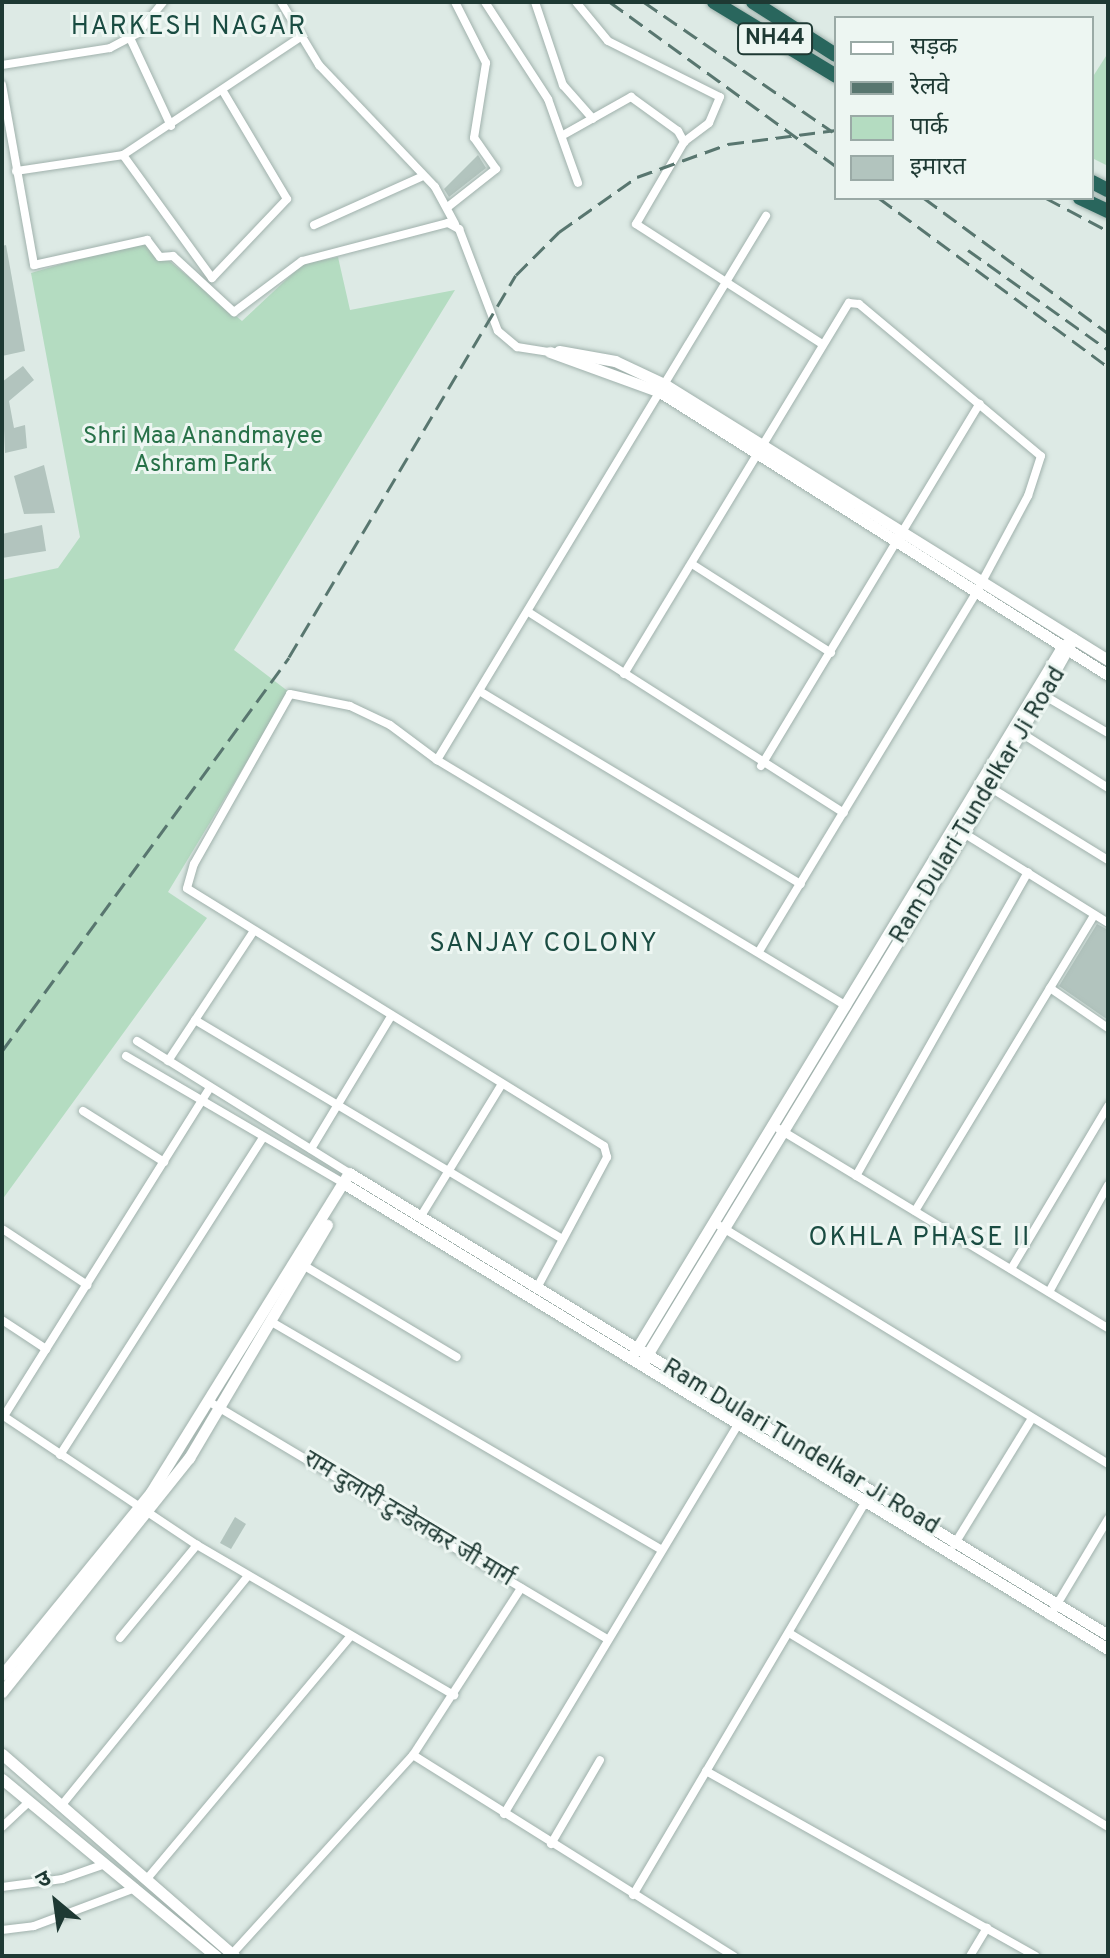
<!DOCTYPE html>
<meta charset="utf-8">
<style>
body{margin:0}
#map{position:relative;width:1110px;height:1958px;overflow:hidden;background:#ddeae5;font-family:Overpass,"Noto Sans Devanagari",sans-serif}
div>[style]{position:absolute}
.green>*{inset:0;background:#b4dcc1}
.building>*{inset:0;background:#b2c4be}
.roads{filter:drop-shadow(0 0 2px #a0b1ac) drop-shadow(0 0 2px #a0b1ac)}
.street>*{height:8px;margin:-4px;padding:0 4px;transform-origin:4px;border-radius:4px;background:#fff}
.secondary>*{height:11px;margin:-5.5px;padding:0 5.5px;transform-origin:5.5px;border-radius:5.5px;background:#fff}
.highway>*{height:14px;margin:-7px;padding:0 7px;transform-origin:7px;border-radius:7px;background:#29665d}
.rail>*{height:3px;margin-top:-1.5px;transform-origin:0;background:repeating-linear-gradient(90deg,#58766f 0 16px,transparent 0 24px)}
span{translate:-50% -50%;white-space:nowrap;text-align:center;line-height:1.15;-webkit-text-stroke:6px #edf6f2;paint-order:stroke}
.shield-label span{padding:2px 6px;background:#edf6f2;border:2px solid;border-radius:6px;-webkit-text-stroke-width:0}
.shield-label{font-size:22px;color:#1e3933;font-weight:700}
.park-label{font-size:24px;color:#277148}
.street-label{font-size:24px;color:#1e3933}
.neighbourhood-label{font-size:26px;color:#1a4c42;letter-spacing:2px}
.frame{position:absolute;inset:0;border:4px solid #1e3933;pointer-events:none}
.legend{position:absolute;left:834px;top:16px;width:260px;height:184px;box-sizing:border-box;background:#edf6f2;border:2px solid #9aaaa6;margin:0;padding:10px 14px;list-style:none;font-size:24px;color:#1e3933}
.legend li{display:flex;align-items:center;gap:16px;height:40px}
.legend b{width:40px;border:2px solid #9aaaa6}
.north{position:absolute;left:16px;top:1862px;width:80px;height:80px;-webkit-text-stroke:6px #edf6f2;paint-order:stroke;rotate:331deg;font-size:22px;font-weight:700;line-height:32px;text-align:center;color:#1e3933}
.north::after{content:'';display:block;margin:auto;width:28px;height:36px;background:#1e3933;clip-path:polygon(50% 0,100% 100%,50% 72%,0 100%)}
</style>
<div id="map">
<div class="green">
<div style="clip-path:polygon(1108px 53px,1108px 166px,1092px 158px,1092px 78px)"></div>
<div style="clip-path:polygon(144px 240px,242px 321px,303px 264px,338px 257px,350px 310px,455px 290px,234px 650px,289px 692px,168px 892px,207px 918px,2px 1200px,2px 580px,58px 568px,80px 537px,31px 273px)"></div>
</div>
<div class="building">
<div style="clip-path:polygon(478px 155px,486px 168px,449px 197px,444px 189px)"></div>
<div style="clip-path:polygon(6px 245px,25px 351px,2px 356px,2px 246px)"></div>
<div style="clip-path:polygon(23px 366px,34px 380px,9px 401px,14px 428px,25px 425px,27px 448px,5px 453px,2px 382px)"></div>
<div style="clip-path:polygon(44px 465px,55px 513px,24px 514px,14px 476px)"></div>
<div style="clip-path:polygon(42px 525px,46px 551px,2px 558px,2px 534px)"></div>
<div style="clip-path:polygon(1097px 924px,1108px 930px,1108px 1020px,1059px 986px)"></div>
<div style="clip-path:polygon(235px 1517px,246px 1524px,231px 1549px,220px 1543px)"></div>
</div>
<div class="roads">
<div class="street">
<div style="left:281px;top:2px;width:74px;rotate:58.9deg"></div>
<div style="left:319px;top:65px;width:168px;rotate:46.4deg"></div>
<div style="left:435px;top:187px;width:42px;rotate:61.6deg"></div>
<div style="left:485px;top:2px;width:116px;rotate:57deg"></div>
<div style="left:548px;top:99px;width:89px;rotate:70.3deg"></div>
<div style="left:535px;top:2px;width:88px;rotate:71.4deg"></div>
<div style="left:563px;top:85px;width:45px;rotate:48.6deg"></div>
<div style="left:576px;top:2px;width:50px;rotate:50.6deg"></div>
<div style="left:608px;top:41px;width:125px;rotate:26.6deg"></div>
<div style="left:720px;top:97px;width:28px;rotate:113deg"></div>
<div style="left:709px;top:123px;width:31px;rotate:143deg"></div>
<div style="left:130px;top:38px;width:97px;rotate:65deg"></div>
<div style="left:2px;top:65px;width:109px;rotate:-8.9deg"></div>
<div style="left:110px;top:48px;width:32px;rotate:-28deg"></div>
<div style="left:138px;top:33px;width:40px;rotate:-51deg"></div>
<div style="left:2px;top:85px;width:183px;rotate:79.9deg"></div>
<div style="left:34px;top:265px;width:116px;rotate:-12.5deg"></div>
<div style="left:147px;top:240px;width:21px;rotate:53deg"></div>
<div style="left:160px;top:257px;width:13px;rotate:-4deg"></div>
<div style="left:173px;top:256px;width:83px;rotate:42.6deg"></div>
<div style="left:234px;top:312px;width:85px;rotate:-36.9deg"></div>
<div style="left:302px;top:261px;width:151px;rotate:-14.6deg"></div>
<div style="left:448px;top:223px;width:13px;rotate:29deg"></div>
<div style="left:459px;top:229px;width:109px;rotate:69.1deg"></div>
<div style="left:498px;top:331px;width:25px;rotate:40deg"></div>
<div style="left:517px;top:347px;width:33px;rotate:9deg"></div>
<div style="left:565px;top:134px;width:76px;rotate:-29.3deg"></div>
<div style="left:631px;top:97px;width:58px;rotate:35.9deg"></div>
<div style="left:678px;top:131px;width:13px;rotate:61deg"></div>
<div style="left:684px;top:142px;width:95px;rotate:120.3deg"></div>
<div style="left:636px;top:224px;width:220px;rotate:32.8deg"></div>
<div style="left:123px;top:155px;width:152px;rotate:54.1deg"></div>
<div style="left:212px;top:278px;width:109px;rotate:-46.5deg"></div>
<div style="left:287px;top:199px;width:123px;rotate:-120.7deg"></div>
<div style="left:16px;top:171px;width:108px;rotate:-8.5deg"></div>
<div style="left:123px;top:155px;width:211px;rotate:-33.6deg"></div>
<div style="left:449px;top:206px;width:60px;rotate:-38.2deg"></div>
<div style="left:496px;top:169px;width:38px;rotate:-125deg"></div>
<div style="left:474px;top:138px;width:76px;rotate:-80.9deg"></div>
<div style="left:486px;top:63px;width:68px;rotate:-116.9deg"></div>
<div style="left:314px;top:225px;width:117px;rotate:-24.2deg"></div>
<div style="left:692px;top:564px;width:165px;rotate:32.6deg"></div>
<div style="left:530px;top:613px;width:372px;rotate:32.5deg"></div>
<div style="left:624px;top:674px;width:434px;rotate:-58.8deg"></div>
<div style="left:849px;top:303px;width:10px;rotate:6deg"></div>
<div style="left:859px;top:304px;width:237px;rotate:39.9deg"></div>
<div style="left:1041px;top:456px;width:42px;rotate:108deg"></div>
<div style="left:1028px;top:496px;width:110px;rotate:118.2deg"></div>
<div style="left:976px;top:593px;width:419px;rotate:121.2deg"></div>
<div style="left:481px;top:692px;width:373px;rotate:31deg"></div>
<div style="left:1040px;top:693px;width:79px;rotate:30.5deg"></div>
<div style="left:1018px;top:731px;width:107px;rotate:32.3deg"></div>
<div style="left:437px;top:760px;width:636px;rotate:-58.84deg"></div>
<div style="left:761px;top:766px;width:423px;rotate:-58.9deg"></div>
<div style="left:991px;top:788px;width:137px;rotate:31.6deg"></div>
<div style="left:962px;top:832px;width:172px;rotate:31.9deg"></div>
<div style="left:1050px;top:988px;width:70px;rotate:34.6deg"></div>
<div style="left:195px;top:1020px;width:427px;rotate:30.8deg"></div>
<div style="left:137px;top:1041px;width:250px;rotate:31.9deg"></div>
<div style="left:126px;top:1056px;width:251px;rotate:30.3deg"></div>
<div style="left:168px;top:1061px;width:154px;rotate:-56.6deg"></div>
<div style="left:83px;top:1111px;width:96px;rotate:32.2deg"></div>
<div style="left:779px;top:1129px;width:385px;rotate:31.2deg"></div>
<div style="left:311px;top:1149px;width:153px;rotate:-58.9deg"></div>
<div style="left:856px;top:1176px;width:349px;rotate:-60.5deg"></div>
<div style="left:915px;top:1211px;width:346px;rotate:-58.8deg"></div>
<div style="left:421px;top:1216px;width:155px;rotate:-58.5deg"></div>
<div style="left:720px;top:1226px;width:455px;rotate:31.5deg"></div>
<div style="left:4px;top:1230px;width:100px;rotate:33.5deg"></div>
<div style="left:303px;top:1265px;width:179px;rotate:30.9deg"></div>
<div style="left:1011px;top:1269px;width:190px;rotate:-59.2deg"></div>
<div style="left:539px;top:1284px;width:144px;rotate:-61.8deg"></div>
<div style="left:607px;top:1157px;width:11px;rotate:-105deg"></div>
<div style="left:604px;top:1146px;width:490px;rotate:-148.3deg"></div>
<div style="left:187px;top:888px;width:25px;rotate:-74deg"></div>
<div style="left:194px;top:864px;width:195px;rotate:-60.5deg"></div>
<div style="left:290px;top:694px;width:61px;rotate:11.3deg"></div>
<div style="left:350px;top:706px;width:44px;rotate:25.4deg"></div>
<div style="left:390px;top:725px;width:59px;rotate:36.7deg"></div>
<div style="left:437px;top:760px;width:478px;rotate:31deg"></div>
<div style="left:1049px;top:1292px;width:122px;rotate:-61.1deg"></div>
<div style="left:2px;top:1320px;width:53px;rotate:33.4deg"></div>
<div style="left:270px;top:1321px;width:452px;rotate:30.3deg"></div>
<div style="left:208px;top:1401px;width:465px;rotate:30.8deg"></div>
<div style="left:2px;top:1415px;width:234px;rotate:33.7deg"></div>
<div style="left:197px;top:1545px;width:298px;rotate:30.3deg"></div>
<div style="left:4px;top:1416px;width:387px;rotate:-57.9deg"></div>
<div style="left:60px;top:1455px;width:377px;rotate:-57.4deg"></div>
<div style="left:954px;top:1545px;width:147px;rotate:-58.4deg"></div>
<div style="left:1050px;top:1616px;width:113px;rotate:-59.1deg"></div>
<div style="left:789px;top:1633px;width:373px;rotate:31.3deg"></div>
<div style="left:120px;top:1638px;width:121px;rotate:-50.4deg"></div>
<div style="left:413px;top:1755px;width:379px;rotate:32.1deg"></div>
<div style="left:706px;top:1771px;width:378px;rotate:29.3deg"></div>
<div style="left:61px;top:1806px;width:296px;rotate:-50.9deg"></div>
<div style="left:504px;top:1814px;width:458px;rotate:-59deg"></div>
<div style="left:2px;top:1827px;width:35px;rotate:-43deg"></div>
<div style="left:551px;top:1844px;width:97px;rotate:-59.7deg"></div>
<div style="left:146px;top:1880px;width:317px;rotate:-50deg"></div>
<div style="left:2px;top:1887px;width:61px;rotate:-7.6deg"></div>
<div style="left:62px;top:1879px;width:46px;rotate:-19.2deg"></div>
<div style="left:633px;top:1895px;width:467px;rotate:-59.4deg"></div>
<div style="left:2px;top:1930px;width:32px;rotate:-7deg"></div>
<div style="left:34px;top:1926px;width:108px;rotate:-20.6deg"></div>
<div style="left:232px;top:1954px;width:269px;rotate:-47.7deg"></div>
<div style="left:413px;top:1755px;width:199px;rotate:-57.1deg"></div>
<div style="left:970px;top:1956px;width:33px;rotate:-59deg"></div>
</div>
<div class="secondary">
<div style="left:559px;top:351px;width:57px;rotate:10.1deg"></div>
<div style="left:615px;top:361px;width:54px;rotate:25.1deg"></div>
<div style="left:664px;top:384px;width:523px;rotate:31.87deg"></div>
<div style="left:550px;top:352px;width:117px;rotate:20deg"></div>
<div style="left:660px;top:392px;width:530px;rotate:32.28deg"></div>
<div style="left:343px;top:1183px;width:896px;rotate:31.35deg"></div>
<div style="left:634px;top:1353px;width:826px;rotate:-58.77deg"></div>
<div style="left:1062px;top:647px;width:14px;rotate:-36deg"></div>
<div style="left:644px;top:1360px;width:617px;rotate:-58.73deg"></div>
<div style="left:964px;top:833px;width:223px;rotate:-60.7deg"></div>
<div style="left:2px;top:1675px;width:236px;rotate:-50.8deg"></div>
<div style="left:151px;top:1492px;width:375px;rotate:-58.2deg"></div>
<div style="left:349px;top:1173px;width:889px;rotate:31.33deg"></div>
<div style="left:2px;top:1692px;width:300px;rotate:-51.4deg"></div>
<div style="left:189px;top:1458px;width:271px;rotate:-59.4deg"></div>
<div style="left:2px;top:1754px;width:308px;rotate:41deg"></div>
<div style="left:2px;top:1779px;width:278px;rotate:39.6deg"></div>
</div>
<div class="highway">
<div style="left:714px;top:2px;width:143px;rotate:31.2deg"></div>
<div style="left:753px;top:2px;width:98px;rotate:32.6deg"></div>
<div style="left:1092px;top:182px;width:18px;rotate:27deg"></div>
<div style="left:1080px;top:198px;width:31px;rotate:25deg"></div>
</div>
</div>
<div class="rail">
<div style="left:610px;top:2px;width:279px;rotate:36deg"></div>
<div style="left:644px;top:2px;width:229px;rotate:34.5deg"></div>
<div style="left:879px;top:198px;width:285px;rotate:36.4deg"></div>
<div style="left:924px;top:198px;width:228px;rotate:36.3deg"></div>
<div style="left:1046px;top:198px;width:70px;rotate:28deg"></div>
<div style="left:968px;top:250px;width:172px;rotate:35.5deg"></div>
<div style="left:2px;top:1051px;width:487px;rotate:-53.9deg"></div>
<div style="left:289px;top:657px;width:444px;rotate:-59.3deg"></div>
<div style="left:516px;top:275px;width:61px;rotate:-45deg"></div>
<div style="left:559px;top:232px;width:95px;rotate:-35.2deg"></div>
<div style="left:637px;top:177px;width:97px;rotate:-19.9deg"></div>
<div style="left:728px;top:144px;width:109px;rotate:-7.4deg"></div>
</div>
<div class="shield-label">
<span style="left:775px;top:39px">NH44</span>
</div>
<div class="park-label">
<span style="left:203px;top:452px">Shri Maa Anandmayee<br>Ashram Park</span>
</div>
<div class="street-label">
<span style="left:979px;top:806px;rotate:-59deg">Ram Dulari Tundelkar Ji Road</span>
<span style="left:800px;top:1448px;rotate:31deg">Ram Dulari Tundelkar Ji Road</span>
<span style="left:408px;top:1520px;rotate:31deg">राम दुलारी टुन्डेलकर जी मार्ग</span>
</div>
<div class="neighbourhood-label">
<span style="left:189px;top:28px">HARKESH NAGAR</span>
<span style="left:544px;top:945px">SANJAY COLONY</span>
<span style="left:920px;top:1239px">OKHLA PHASE II</span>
</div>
<div class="frame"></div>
<ul class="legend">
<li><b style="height:10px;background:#fff"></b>सड़क</li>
<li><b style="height:10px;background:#58766f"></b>रेलवे</li>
<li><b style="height:22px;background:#b4dcc1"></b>पार्क</li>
<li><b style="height:22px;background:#b2c4be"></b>इमारत</li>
</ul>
<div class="north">उ</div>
</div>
